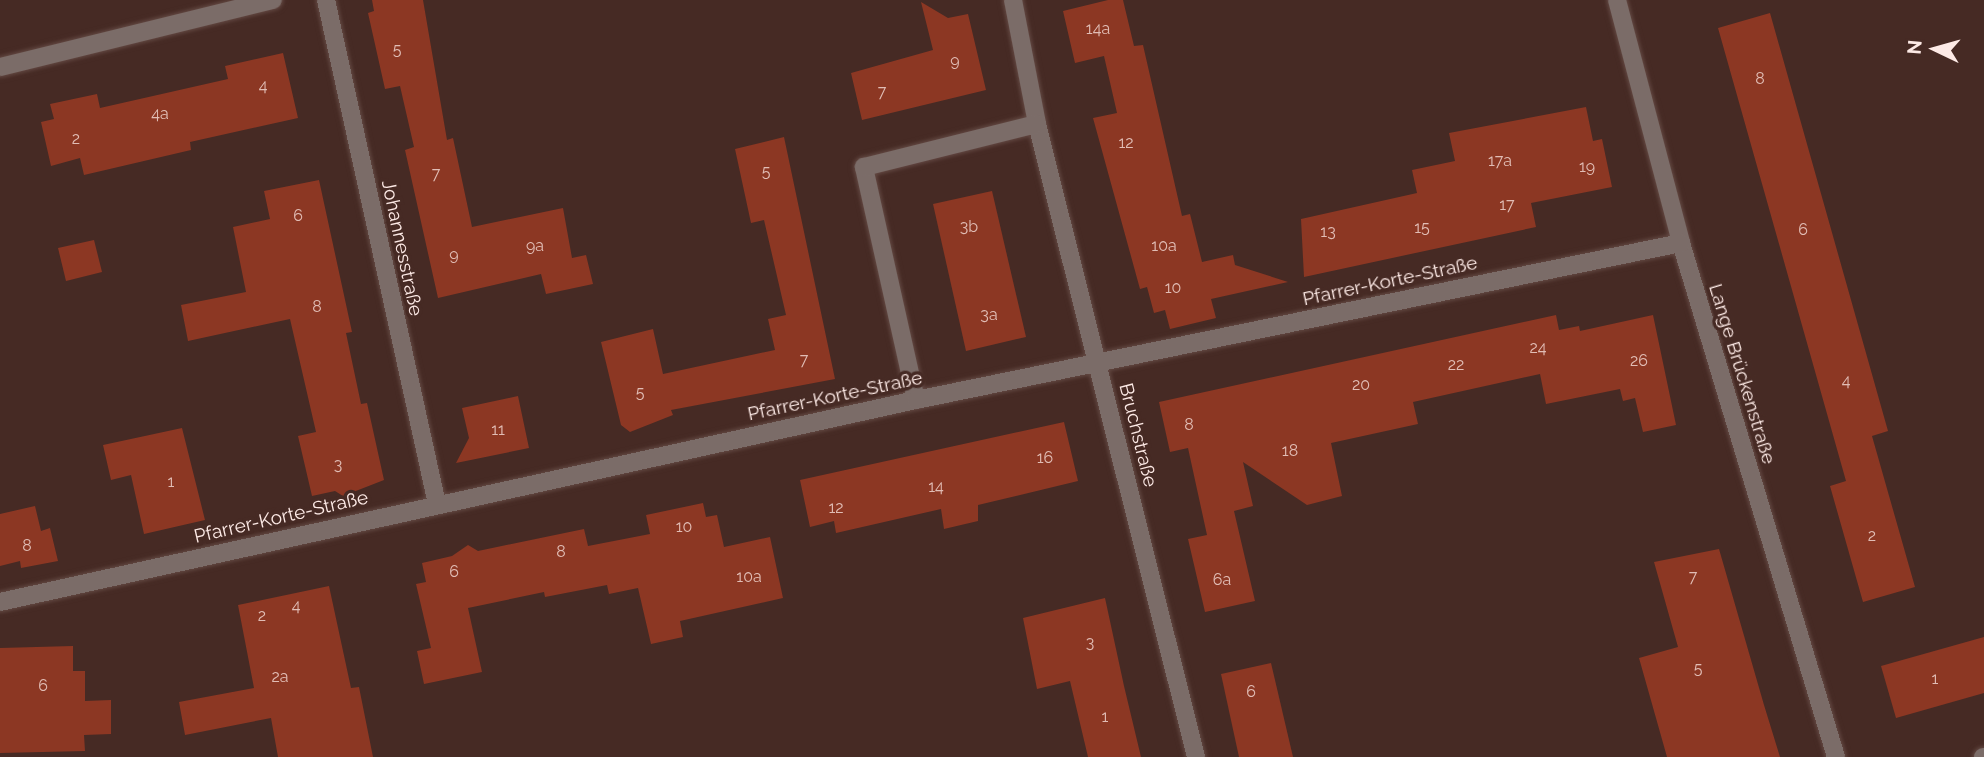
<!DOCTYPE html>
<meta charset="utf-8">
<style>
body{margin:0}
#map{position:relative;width:1984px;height:757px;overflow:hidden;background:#462a24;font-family:Raleway,sans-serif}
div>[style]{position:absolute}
.building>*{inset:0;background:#8c3723}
.roads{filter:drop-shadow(0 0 2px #634943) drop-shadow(0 0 2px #634943)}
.minor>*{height:18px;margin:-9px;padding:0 9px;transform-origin:9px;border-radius:9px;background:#7b6c68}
span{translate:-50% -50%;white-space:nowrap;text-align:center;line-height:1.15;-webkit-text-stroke:7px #462a24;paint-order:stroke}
.number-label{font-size:16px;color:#e1bdb5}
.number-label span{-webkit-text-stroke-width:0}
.street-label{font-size:19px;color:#fdeae6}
.north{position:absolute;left:1900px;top:14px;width:70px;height:70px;-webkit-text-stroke:5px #462a24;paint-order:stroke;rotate:275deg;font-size:19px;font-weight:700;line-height:28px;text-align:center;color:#fdeae6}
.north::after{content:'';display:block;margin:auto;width:24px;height:32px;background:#fdeae6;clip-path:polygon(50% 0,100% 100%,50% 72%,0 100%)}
</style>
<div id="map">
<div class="building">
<div style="clip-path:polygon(372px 0,423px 0,447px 140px,453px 138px,472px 227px,563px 208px,572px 258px,586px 255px,593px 284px,546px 294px,541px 274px,438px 298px,405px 150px,414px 147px,400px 86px,385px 89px,368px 13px,374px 11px)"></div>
<div style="clip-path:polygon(1108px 0,1123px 0,1134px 46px,1143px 45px,1182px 216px,1190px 214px,1202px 262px,1233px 255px,1235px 265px,1288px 282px,1211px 299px,1216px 318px,1170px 329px,1165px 310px,1154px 313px,1147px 287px,1140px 289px,1093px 118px,1117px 113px,1104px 56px,1075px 63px,1063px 11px)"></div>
<div style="clip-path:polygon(921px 2px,948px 18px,968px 14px,986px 90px,862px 120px,851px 73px,933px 50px)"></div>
<div style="clip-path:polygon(1770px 13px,1888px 431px,1872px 436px,1915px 587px,1863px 602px,1830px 486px,1846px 481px,1718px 28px)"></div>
<div style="clip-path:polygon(283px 53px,298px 118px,190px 142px,191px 150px,84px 175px,80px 158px,51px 166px,41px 122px,54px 119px,50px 104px,97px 94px,100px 108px,228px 79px,225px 66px)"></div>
<div style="clip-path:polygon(1586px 107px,1593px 141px,1602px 139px,1612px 187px,1531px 203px,1536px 227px,1304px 277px,1301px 219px,1417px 193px,1412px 170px,1455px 161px,1449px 133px)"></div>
<div style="clip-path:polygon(784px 137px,835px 379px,671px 410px,673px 415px,630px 432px,621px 425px,601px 342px,653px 329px,663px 374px,775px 350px,768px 319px,786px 315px,764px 220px,751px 223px,735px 149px)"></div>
<div style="clip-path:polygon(319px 180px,352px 332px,346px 333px,361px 404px,367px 403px,384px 480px,343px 496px,335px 491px,312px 496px,298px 436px,316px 432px,290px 319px,188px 341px,181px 305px,246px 292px,233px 227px,270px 219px,264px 191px)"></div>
<div style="clip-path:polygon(992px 191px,1026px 337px,966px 351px,933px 204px)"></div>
<div style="clip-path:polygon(94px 240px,102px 272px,66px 281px,58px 248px)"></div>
<div style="clip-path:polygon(1556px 315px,1559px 330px,1579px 326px,1580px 331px,1653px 315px,1676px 425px,1643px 432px,1635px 398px,1623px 401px,1620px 389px,1546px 404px,1540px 374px,1413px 402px,1418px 424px,1331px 443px,1342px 496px,1307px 505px,1243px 462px,1253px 506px,1234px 511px,1255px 601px,1205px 612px,1188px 539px,1207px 535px,1188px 448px,1170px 452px,1159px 402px)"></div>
<div style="clip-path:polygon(518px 396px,529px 448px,456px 463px,469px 438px,462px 408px)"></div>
<div style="clip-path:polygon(1064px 422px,1078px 481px,978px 505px,978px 521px,944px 529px,941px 509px,836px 533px,834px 521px,810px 527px,800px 480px)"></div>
<div style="clip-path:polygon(182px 428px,205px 520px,144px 534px,131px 475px,111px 480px,103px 445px)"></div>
<div style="clip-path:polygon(703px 503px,706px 517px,717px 515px,724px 547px,770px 537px,783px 598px,680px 621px,683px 637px,651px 644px,638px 588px,609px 594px,607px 585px,545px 597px,544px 592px,468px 608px,482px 672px,424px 684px,417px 651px,431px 648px,416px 584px,426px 582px,422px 563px,452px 556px,468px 545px,478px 551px,584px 529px,588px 546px,650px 534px,646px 515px)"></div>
<div style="clip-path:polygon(35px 506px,41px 531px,50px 528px,58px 561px,21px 568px,20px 561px,0 566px,0 514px)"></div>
<div style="clip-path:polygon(1719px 549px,1764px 705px,1780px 757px,1667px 757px,1639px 658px,1678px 647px,1654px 562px)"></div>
<div style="clip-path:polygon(329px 586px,351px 688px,359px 687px,373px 757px,278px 757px,271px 718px,185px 735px,179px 702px,254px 688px,238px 605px)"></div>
<div style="clip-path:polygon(1105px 598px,1124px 686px,1141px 757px,1088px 757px,1070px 681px,1037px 689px,1023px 618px)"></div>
<div style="clip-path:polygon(1984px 637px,1984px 693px,1896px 718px,1881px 666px)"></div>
<div style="clip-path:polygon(73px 646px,73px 671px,85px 671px,85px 701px,111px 700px,111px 734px,84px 735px,85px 751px,0 753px,0 648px)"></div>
<div style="clip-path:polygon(1271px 663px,1293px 757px,1239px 757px,1221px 674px)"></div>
</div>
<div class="roads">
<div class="minor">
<div style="left:326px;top:0;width:516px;rotate:77.58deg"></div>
<div style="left:1013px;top:0;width:126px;rotate:79deg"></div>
<div style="left:1037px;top:124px;width:653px;rotate:75.9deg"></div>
<div style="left:1617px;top:0;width:251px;rotate:75.2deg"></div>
<div style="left:1681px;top:243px;width:537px;rotate:73.22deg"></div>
<div style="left:0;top:67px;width:281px;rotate:-13.8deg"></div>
<div style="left:916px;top:400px;width:239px;rotate:-102.6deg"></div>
<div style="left:864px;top:167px;width:178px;rotate:-14deg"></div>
<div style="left:0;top:602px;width:938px;rotate:-12.44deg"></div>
<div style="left:916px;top:400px;width:781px;rotate:-11.6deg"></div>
<div style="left:1983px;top:757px;width:1px"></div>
</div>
</div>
<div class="number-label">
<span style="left:1098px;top:29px">14a</span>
<span style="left:397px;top:50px">5</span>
<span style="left:955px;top:61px">9</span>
<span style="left:1760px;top:79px">8</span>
<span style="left:263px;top:86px">4</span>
<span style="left:882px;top:92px">7</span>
<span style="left:160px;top:114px">4a</span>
<span style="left:76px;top:139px">2</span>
<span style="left:1126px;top:143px">12</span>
<span style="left:1500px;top:161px">17a</span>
<span style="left:1587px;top:167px">19</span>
<span style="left:766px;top:172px">5</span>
<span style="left:436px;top:174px">7</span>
<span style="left:1507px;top:205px">17</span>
<span style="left:298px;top:216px">6</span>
<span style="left:969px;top:227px">3b</span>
<span style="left:1422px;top:228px">15</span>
<span style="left:1803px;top:230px">6</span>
<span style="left:1328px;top:232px">13</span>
<span style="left:535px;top:246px">9a</span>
<span style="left:1164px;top:246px">10a</span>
<span style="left:454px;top:255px">9</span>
<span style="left:1173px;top:288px">10</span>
<span style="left:317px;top:307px">8</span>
<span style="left:989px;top:315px">3a</span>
<span style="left:1538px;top:348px">24</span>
<span style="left:804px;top:360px">7</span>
<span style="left:1639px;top:361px">26</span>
<span style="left:1456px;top:365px">22</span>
<span style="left:1846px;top:381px">4</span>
<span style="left:1361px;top:385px">20</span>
<span style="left:640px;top:393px">5</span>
<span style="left:1189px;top:425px">8</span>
<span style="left:498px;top:430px">11</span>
<span style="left:1290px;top:451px">18</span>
<span style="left:1045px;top:458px">16</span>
<span style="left:338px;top:465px">3</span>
<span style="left:171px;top:482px">1</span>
<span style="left:936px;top:487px">14</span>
<span style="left:836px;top:508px">12</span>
<span style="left:684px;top:527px">10</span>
<span style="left:1872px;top:536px">2</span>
<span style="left:27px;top:546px">8</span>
<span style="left:561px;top:552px">8</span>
<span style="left:454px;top:572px">6</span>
<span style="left:749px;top:577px">10a</span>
<span style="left:1693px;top:577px">7</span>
<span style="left:1222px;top:580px">6a</span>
<span style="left:296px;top:606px">4</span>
<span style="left:262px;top:616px">2</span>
<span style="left:1090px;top:643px">3</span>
<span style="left:1698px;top:669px">5</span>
<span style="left:280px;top:677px">2a</span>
<span style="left:1935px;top:679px">1</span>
<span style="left:43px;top:686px">6</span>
<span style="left:1251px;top:692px">6</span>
<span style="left:1105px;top:717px">1</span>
</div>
<div class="street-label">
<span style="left:402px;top:248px;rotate:78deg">Johannesstraße</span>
<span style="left:1390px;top:281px;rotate:-12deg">Pfarrer-Korte-Straße</span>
<span style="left:1742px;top:374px;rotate:73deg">Lange Brückenstraße</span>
<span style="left:835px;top:396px;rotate:-12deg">Pfarrer-Korte-Straße</span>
<span style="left:1138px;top:435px;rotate:76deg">Bruchstraße</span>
<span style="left:281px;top:517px;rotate:-13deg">Pfarrer-Korte-Straße</span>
</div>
<div class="north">N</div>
</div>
